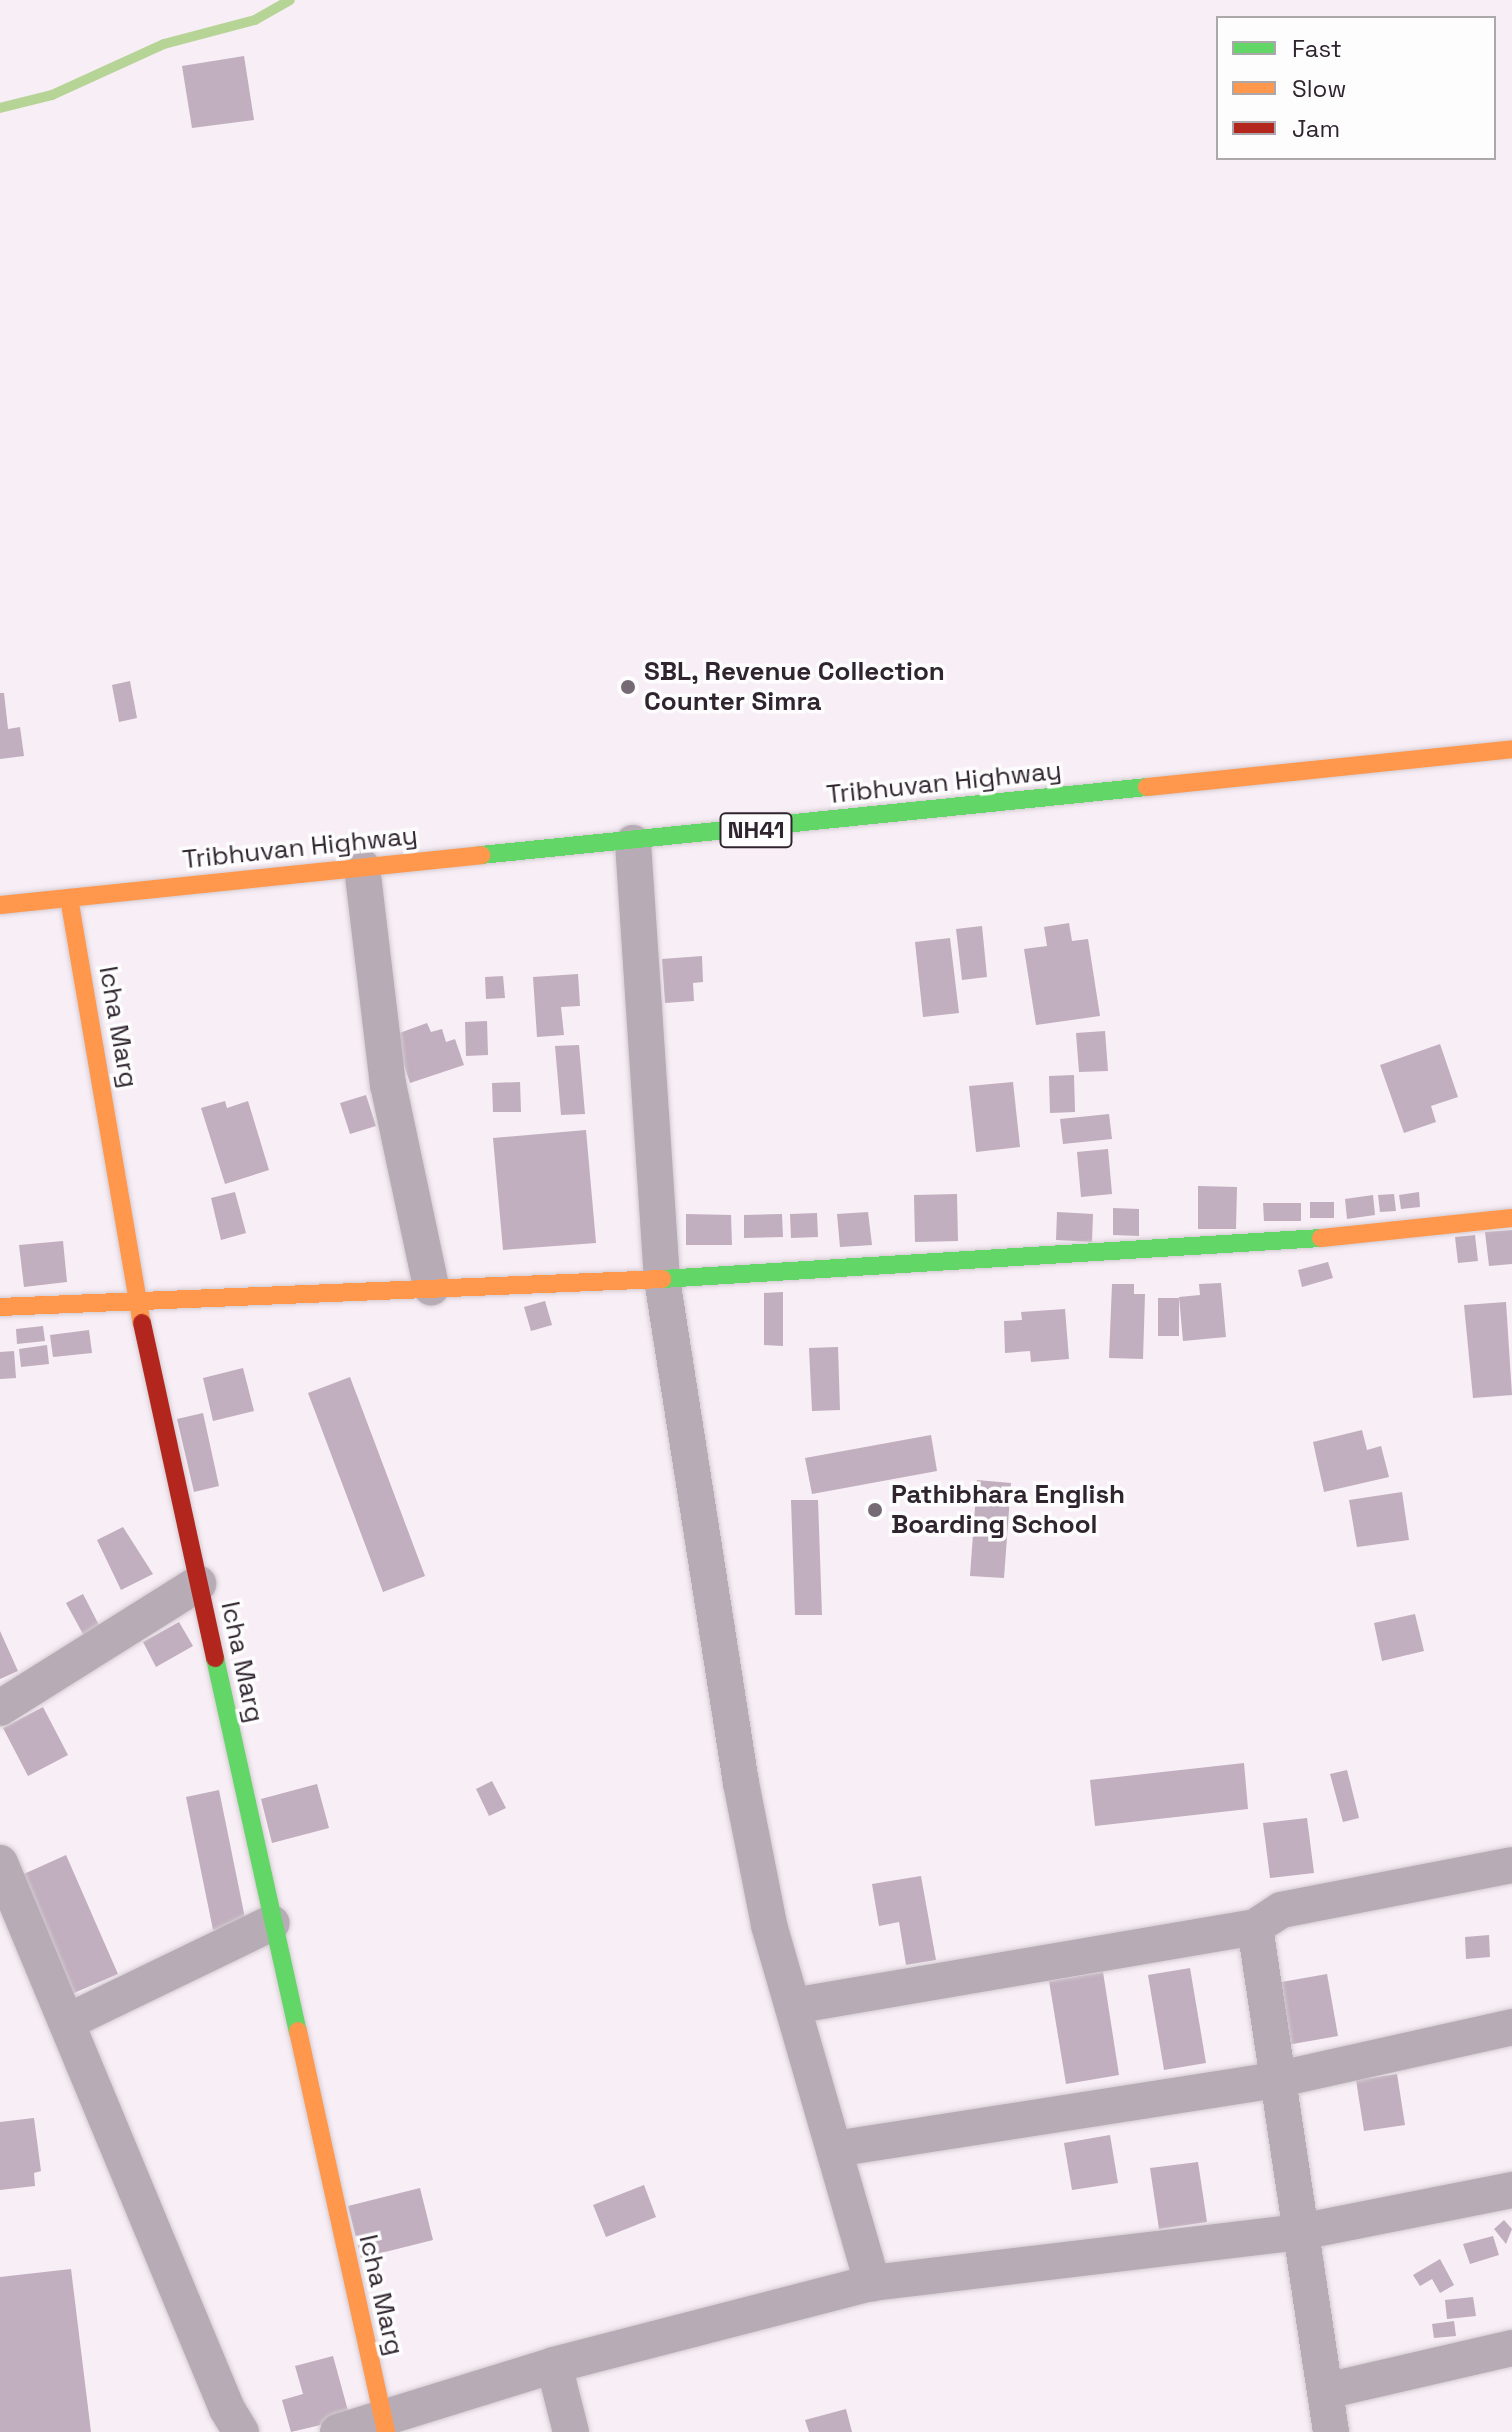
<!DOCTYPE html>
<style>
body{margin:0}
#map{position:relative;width:1512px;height:2432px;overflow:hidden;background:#f8eef6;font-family:"Space Grotesk",sans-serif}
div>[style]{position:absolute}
.stream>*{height:10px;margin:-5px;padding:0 5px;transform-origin:5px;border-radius:5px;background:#b7d497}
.building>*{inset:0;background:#c1aebe}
.roads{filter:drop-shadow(0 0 2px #d3cbd1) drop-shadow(0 0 2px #d3cbd1)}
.street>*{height:36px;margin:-18px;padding:0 18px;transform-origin:18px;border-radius:18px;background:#b7abb5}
.fast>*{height:18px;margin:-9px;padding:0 9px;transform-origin:9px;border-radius:9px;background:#63d668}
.slow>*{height:18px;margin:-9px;padding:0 9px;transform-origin:9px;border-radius:9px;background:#ff974d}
.jam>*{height:18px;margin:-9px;padding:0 9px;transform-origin:9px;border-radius:9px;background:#b3261e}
.dots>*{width:22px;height:22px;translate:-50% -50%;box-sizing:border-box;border:4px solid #fdfdfd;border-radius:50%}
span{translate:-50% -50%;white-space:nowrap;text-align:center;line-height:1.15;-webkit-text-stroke:7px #fdfdfd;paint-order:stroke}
.shield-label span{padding:2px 6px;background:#fdfdfd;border:2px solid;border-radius:6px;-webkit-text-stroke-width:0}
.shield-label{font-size:24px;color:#30252f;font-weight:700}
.poi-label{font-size:26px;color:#30252f;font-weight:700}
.left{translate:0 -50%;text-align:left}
.street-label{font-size:26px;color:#30252f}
.legend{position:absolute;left:1216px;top:16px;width:280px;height:144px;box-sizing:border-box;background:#fdfdfd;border:2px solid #aba7ab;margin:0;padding:10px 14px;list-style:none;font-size:24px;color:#30252f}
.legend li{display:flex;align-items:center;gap:16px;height:40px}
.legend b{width:40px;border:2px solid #aba7ab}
</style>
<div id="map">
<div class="stream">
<div style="left:0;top:108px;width:54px;rotate:-14deg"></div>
<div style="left:52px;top:95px;width:123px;rotate:-24.5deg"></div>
<div style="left:164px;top:44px;width:94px;rotate:-14.8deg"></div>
<div style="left:255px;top:20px;width:40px;rotate:-29.7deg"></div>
</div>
<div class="building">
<div style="clip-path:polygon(244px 56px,254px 120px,192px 128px,182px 66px)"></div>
<div style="clip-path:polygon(130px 681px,137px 718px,119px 722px,112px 685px)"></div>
<div style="clip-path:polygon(0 693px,4px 693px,8px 729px,20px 727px,24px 756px,0 759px)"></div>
<div style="clip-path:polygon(1069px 923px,1072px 941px,1088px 939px,1100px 1016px,1036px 1025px,1024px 949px,1047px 946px,1044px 927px)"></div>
<div style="clip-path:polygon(982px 926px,987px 977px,962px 980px,956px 929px)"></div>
<div style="clip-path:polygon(950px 938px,959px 1013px,923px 1017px,915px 942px)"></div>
<div style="clip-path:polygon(702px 956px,703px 982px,693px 983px,694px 1001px,665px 1003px,662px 959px)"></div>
<div style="clip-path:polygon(578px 974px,580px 1006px,561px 1007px,564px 1035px,537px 1037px,533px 977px)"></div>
<div style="clip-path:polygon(503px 976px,505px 998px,486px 999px,485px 977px)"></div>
<div style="clip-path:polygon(487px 1021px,488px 1055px,466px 1056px,465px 1022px)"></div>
<div style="clip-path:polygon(427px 1023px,431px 1032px,442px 1029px,446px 1042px,455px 1039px,464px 1065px,410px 1083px,394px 1035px)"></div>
<div style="clip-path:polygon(1105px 1031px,1108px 1071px,1079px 1072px,1076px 1033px)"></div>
<div style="clip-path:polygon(1440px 1044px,1458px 1097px,1431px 1106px,1436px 1122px,1404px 1133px,1380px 1065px)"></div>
<div style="clip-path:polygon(579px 1045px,585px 1114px,561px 1115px,555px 1046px)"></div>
<div style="clip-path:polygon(1074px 1075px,1075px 1112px,1050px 1113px,1049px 1076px)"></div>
<div style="clip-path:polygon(520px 1082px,521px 1112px,493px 1112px,492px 1083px)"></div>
<div style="clip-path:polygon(1013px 1082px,1020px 1147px,976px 1152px,969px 1086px)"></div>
<div style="clip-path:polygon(366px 1095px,376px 1126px,350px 1134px,340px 1103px)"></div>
<div style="clip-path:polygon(225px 1101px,227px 1108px,248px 1101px,269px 1170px,225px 1184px,201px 1108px)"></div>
<div style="clip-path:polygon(1109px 1114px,1112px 1139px,1063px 1144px,1060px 1119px)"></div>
<div style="clip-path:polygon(586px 1130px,596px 1243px,503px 1250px,493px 1138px)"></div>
<div style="clip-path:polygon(1108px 1149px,1112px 1194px,1081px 1197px,1077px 1152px)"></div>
<div style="clip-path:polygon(1198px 1186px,1237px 1187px,1236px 1229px,1198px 1229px)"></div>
<div style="clip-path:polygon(235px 1192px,246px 1233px,221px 1240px,211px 1198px)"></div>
<div style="clip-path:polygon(1419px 1192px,1420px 1207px,1401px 1209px,1399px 1195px)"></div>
<div style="clip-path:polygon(957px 1194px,958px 1241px,915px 1242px,914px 1195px)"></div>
<div style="clip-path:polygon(1394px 1194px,1396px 1211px,1380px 1212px,1378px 1195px)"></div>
<div style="clip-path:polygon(1373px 1195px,1375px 1215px,1347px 1219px,1345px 1199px)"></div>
<div style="clip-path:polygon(1310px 1202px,1334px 1202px,1334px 1218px,1310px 1218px)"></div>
<div style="clip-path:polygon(1263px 1203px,1301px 1203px,1301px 1221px,1264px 1221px)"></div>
<div style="clip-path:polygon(1113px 1208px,1139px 1209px,1139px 1236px,1113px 1235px)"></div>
<div style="clip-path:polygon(868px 1212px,872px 1245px,840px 1247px,837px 1214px)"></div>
<div style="clip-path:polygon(1057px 1212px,1093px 1214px,1092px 1242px,1056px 1240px)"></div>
<div style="clip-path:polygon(817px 1213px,818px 1237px,791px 1238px,790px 1214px)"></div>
<div style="clip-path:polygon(686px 1214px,731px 1215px,732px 1245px,686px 1245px)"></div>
<div style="clip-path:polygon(782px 1214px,783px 1237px,744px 1238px,744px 1215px)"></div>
<div style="clip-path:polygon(1512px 1230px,1512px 1264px,1489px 1266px,1485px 1232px)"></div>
<div style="clip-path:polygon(1475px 1235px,1478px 1261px,1458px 1263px,1455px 1237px)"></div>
<div style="clip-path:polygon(63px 1241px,67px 1282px,24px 1287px,19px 1245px)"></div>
<div style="clip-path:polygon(1328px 1262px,1333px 1278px,1302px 1287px,1298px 1270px)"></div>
<div style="clip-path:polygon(1221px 1283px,1226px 1337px,1183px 1341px,1179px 1297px,1200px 1295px,1199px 1284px)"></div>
<div style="clip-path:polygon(1112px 1284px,1134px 1284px,1134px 1294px,1145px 1294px,1143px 1359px,1109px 1358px)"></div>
<div style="clip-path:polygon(783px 1292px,783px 1346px,764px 1345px,764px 1293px)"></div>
<div style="clip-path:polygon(1158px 1298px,1179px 1298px,1179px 1336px,1158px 1336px)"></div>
<div style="clip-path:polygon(545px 1301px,552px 1325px,531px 1331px,524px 1307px)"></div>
<div style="clip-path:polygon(1506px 1302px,1512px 1395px,1473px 1398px,1464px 1305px)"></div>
<div style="clip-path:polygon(1065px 1309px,1069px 1359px,1031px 1362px,1030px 1351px,1005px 1353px,1004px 1321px,1022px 1320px,1021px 1312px)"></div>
<div style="clip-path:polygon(43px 1326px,45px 1341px,17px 1344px,16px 1329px)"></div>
<div style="clip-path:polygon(89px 1330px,92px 1353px,53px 1357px,50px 1335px)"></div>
<div style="clip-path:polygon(47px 1345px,49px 1364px,21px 1367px,19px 1349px)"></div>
<div style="clip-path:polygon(838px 1347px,840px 1410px,812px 1411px,809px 1348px)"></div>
<div style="clip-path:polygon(14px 1351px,16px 1378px,0 1379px,0 1352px)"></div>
<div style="clip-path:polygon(243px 1368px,254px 1411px,213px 1421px,203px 1378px)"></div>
<div style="clip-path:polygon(350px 1377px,425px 1576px,383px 1592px,308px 1393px)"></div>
<div style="clip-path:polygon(203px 1413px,219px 1486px,194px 1492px,177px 1419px)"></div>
<div style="clip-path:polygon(1362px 1430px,1367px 1450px,1381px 1446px,1389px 1477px,1324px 1492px,1313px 1442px)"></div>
<div style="clip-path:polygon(931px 1435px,937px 1471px,812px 1494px,805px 1458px)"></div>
<div style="clip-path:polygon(977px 1480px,1011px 1483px,1004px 1578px,970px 1576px)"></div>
<div style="clip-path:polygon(1402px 1492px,1409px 1540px,1357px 1547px,1349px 1500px)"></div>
<div style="clip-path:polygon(791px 1500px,818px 1500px,822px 1615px,795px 1615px)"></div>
<div style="clip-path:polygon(123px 1527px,153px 1574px,121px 1590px,97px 1540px)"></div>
<div style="clip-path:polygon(83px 1594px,100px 1627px,84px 1636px,66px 1603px)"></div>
<div style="clip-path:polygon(1415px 1614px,1424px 1651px,1382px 1661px,1374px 1623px)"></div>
<div style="clip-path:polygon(179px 1622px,193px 1646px,156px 1667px,143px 1642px)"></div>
<div style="clip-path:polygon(0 1631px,18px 1671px,0 1679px)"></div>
<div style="clip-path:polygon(43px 1707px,68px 1755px,28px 1776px,3px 1728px)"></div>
<div style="clip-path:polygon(1244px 1763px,1248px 1809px,1095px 1826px,1090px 1780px)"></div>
<div style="clip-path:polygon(1347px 1770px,1359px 1818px,1343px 1822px,1330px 1774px)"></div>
<div style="clip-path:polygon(492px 1781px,506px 1808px,489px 1816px,476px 1789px)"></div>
<div style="clip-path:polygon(317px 1784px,329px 1828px,272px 1843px,261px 1799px)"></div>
<div style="clip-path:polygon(219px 1790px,246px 1923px,213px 1930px,186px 1797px)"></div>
<div style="clip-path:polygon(1307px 1818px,1314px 1873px,1270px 1878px,1263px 1823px)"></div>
<div style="clip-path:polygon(66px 1855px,118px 1974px,67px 1996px,15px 1878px)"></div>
<div style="clip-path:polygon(921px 1876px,936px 1960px,906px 1965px,899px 1922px,879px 1926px,872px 1884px)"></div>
<div style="clip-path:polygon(1489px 1935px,1490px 1957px,1466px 1959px,1465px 1937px)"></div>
<div style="clip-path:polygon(1190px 1968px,1206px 2063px,1164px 2070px,1148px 1975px)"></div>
<div style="clip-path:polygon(1103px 1972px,1119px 2075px,1066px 2084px,1049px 1981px)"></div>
<div style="clip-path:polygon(1327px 1974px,1338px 2036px,1287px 2045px,1276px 1983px)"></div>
<div style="clip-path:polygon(1397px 2074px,1405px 2125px,1364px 2131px,1356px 2080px)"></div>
<div style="clip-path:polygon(34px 2118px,41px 2171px,34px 2173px,35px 2186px,0 2190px,0 2122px)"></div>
<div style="clip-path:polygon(1110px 2135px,1118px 2183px,1072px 2190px,1064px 2143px)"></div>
<div style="clip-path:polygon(1198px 2162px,1207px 2222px,1159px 2229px,1150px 2168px)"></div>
<div style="clip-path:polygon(644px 2185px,656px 2217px,606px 2237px,593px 2205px)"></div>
<div style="clip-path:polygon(420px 2188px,433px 2240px,361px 2258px,348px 2206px)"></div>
<div style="clip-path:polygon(1504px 2220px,1512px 2229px,1506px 2244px,1494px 2229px)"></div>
<div style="clip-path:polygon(1493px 2236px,1499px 2255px,1470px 2264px,1463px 2244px)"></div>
<div style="clip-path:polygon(1440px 2259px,1454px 2285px,1440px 2293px,1432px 2279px,1420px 2286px,1413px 2275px)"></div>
<div style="clip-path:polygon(71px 2269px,91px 2432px,0 2432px,0 2277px)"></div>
<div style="clip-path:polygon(1473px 2297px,1476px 2316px,1447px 2319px,1445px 2300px)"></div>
<div style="clip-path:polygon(1454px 2321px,1456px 2336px,1434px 2338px,1432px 2324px)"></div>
<div style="clip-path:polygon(333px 2356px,350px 2418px,291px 2432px,282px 2400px,303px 2394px,295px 2366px)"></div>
<div style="clip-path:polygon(846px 2409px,852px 2432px,809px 2432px,805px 2420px)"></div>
</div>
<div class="roads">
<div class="street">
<div style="left:633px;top:843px;width:437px;rotate:86.2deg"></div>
<div style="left:662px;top:1279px;width:510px;rotate:81.09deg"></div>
<div style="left:741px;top:1783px;width:145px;rotate:78.8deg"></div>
<div style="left:769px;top:1925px;width:373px;rotate:73.9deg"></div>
<div style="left:362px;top:867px;width:219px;rotate:83.2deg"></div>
<div style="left:388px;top:1084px;width:208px;rotate:78deg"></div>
<div style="left:0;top:1708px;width:234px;rotate:-32.1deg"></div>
<div style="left:0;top:1863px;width:591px;rotate:67.42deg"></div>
<div style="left:227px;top:2409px;width:27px;rotate:59deg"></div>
<div style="left:1255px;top:1927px;width:31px;rotate:-33deg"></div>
<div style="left:1281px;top:1910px;width:235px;rotate:-11deg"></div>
<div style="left:793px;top:2006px;width:469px;rotate:-9.7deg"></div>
<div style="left:1255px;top:1927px;width:511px;rotate:81.44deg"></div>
<div style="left:69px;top:2021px;width:225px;rotate:-25.8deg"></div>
<div style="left:835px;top:2149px;width:450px;rotate:-8.9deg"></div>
<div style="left:1280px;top:2079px;width:238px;rotate:-12.6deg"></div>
<div style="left:554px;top:2365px;width:69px;rotate:75.8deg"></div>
<div style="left:1326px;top:2391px;width:191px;rotate:-13deg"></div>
<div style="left:338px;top:2432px;width:226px;rotate:-17.2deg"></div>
<div style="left:554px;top:2365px;width:328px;rotate:-14.5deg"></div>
<div style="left:872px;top:2283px;width:431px;rotate:-6.8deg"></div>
<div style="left:1300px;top:2232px;width:216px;rotate:-11.2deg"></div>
</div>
<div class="fast">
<div style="left:481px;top:855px;width:669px;rotate:-5.83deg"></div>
<div style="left:662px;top:1279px;width:660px;rotate:-3.56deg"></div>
<div style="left:215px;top:1658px;width:382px;rotate:77.5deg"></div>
</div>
<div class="slow">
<div style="left:1147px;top:787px;width:367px;rotate:-5.9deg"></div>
<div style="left:69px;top:898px;width:431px;rotate:80.3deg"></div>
<div style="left:0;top:905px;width:484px;rotate:-5.9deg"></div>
<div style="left:1321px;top:1238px;width:192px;rotate:-6deg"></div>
<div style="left:0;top:1307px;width:663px;rotate:-2.42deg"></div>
<div style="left:298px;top:2031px;width:411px;rotate:77.6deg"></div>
</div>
<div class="jam">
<div style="left:142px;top:1323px;width:343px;rotate:77.7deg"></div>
</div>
</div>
<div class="dots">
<div style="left:628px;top:687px;background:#766b75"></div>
<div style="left:875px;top:1510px;background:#766b75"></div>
</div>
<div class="shield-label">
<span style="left:756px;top:830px">NH41</span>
</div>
<div class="poi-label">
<span class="left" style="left:644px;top:687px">SBL, Revenue Collection<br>Counter Simra</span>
<span class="left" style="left:891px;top:1510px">Pathibhara English<br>Boarding School</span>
</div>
<div class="street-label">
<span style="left:944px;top:783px;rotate:-6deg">Tribhuvan Highway</span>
<span style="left:300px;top:848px;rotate:-6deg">Tribhuvan Highway</span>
<span style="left:118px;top:1027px;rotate:80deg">Icha Marg</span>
<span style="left:242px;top:1662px;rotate:78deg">Icha Marg</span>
<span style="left:381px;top:2295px;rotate:77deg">Icha Marg</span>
</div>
<ul class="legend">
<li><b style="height:10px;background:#63d668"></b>Fast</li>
<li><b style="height:10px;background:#ff974d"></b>Slow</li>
<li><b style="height:10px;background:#b3261e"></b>Jam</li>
</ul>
</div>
